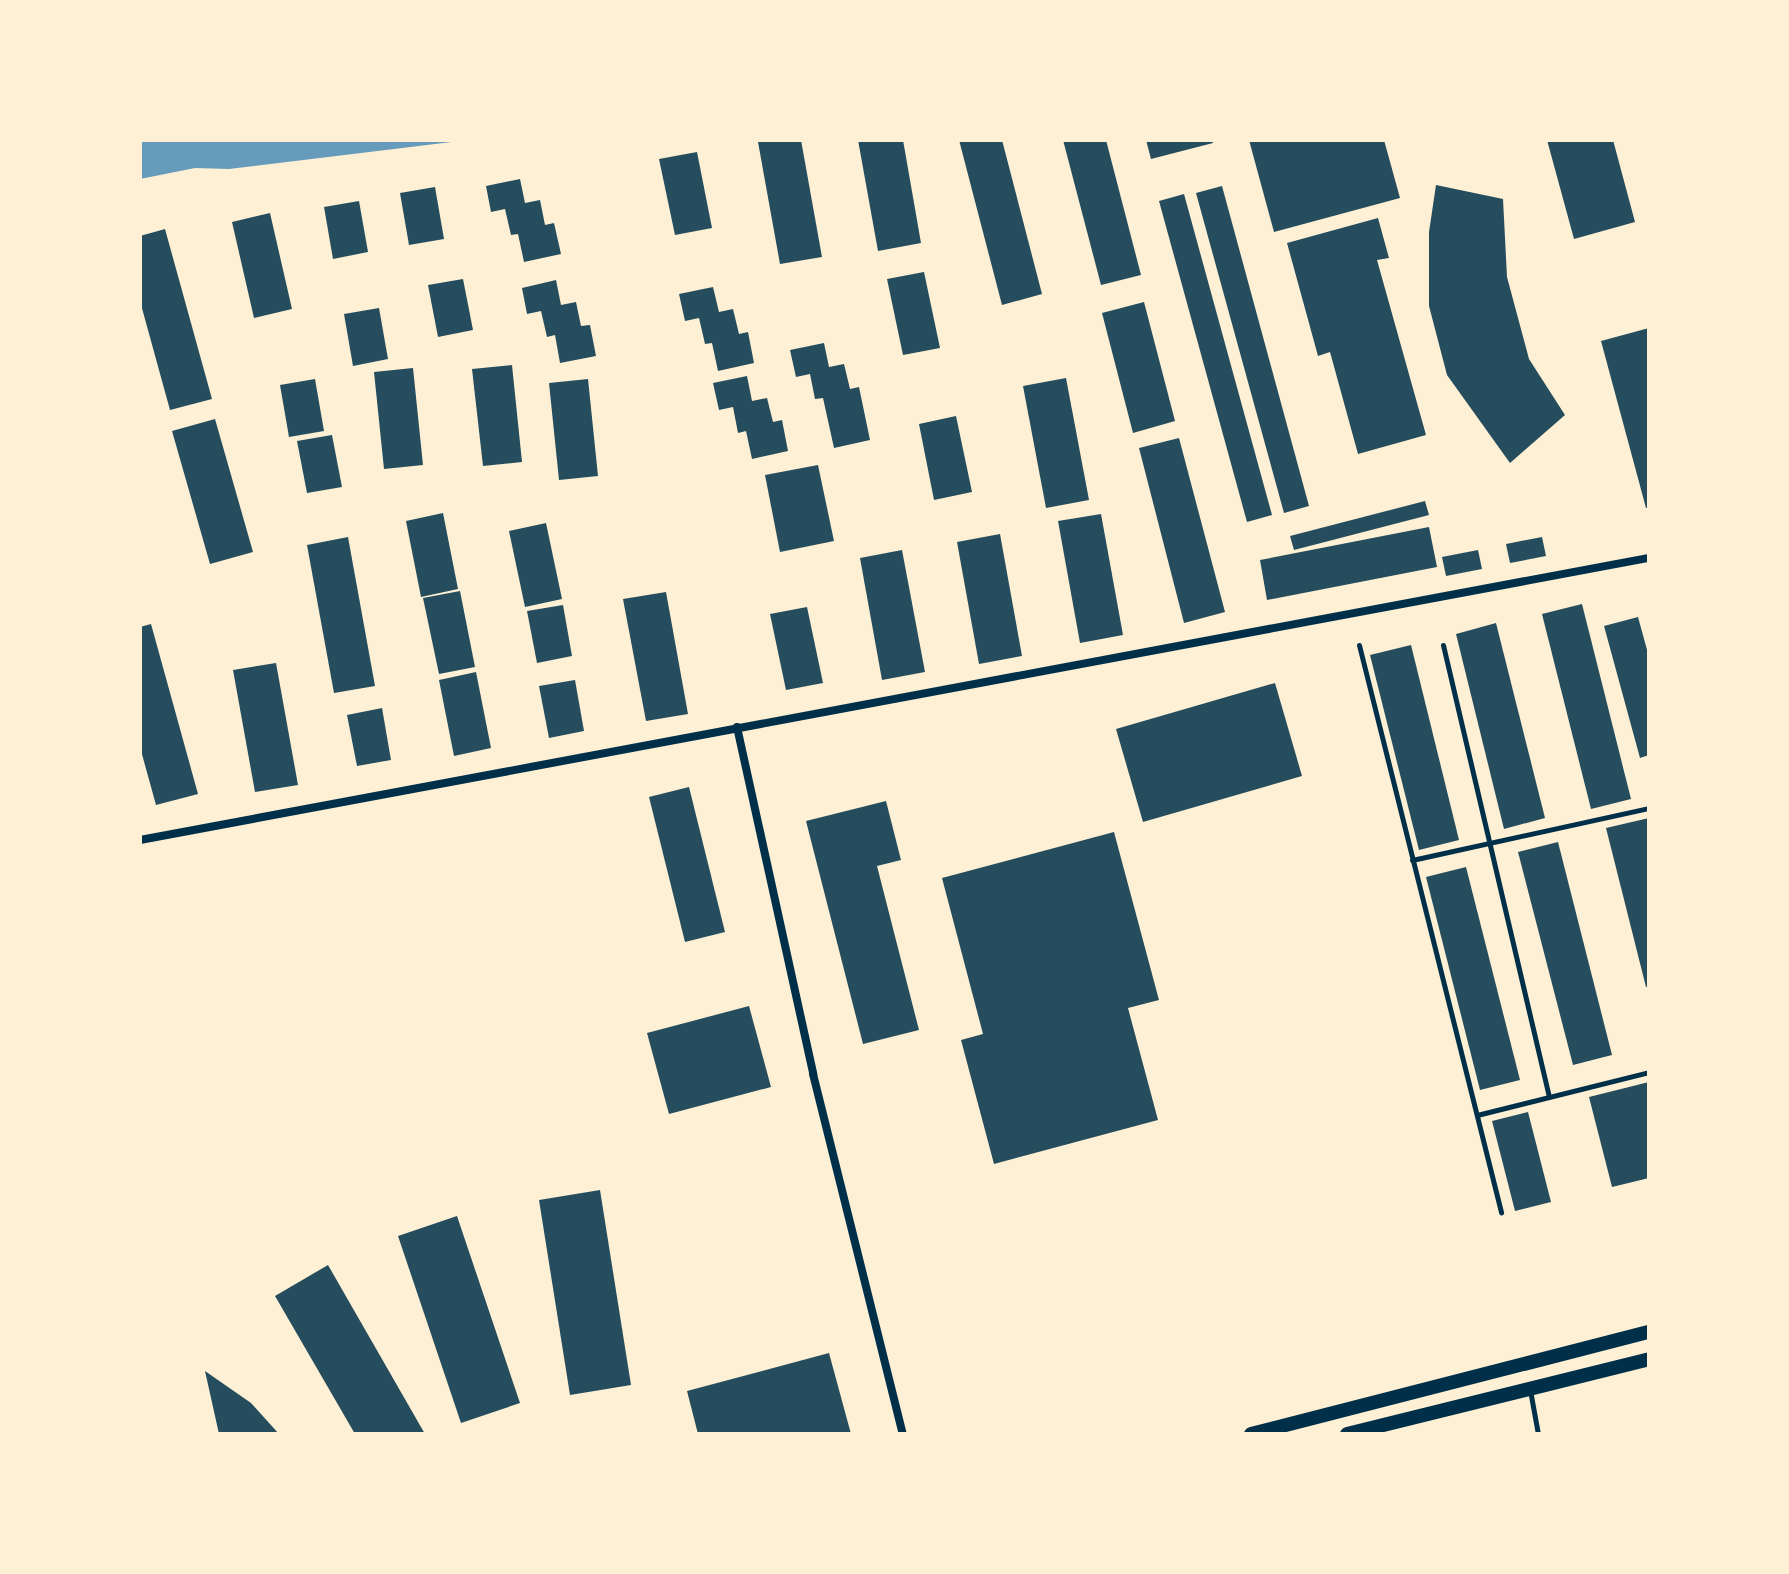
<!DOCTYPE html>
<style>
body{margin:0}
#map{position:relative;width:1789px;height:1574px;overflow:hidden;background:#fdf0d5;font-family:Inter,sans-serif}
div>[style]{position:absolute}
.water>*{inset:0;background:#669bbc}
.building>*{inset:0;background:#264d5e}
.service>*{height:5px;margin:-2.5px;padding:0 2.5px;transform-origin:2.5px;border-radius:2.5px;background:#003049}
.minor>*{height:8px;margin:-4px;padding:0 4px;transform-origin:4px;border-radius:4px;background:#003049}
.secondary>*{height:14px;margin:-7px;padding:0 7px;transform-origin:7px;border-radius:7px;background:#003049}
span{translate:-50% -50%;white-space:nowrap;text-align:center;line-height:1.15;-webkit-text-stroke:8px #fdf0d5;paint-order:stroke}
.frame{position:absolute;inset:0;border:142px solid #fdf0d5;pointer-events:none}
</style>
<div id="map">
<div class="water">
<div style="clip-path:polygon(140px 140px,468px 140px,229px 169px,195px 168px,140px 179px)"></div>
</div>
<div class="building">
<div style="clip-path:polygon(801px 140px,822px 257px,780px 264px,758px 142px)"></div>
<div style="clip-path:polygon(858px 140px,903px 140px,921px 243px,878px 251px)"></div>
<div style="clip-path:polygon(959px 140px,1002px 140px,1042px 294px,1002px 305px)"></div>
<div style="clip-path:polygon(1063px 140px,1106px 140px,1141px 275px,1101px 285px)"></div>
<div style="clip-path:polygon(1146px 140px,1212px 140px,1213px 143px,1151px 159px)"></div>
<div style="clip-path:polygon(1249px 140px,1384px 140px,1400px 198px,1274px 232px)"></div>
<div style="clip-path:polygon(1547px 140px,1613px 140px,1635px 222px,1574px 239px)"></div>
<div style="clip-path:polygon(697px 152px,712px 228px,675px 235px,659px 159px)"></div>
<div style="clip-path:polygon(520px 179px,525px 203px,540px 200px,545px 225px,554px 223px,561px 254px,524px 262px,518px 234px,511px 235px,505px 209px,491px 212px,486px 186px)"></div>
<div style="clip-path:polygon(1436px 185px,1503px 199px,1507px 277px,1529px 359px,1565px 415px,1510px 463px,1447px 375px,1429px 306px,1429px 232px)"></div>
<div style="clip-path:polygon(1222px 186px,1309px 506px,1284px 513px,1196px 193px)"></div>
<div style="clip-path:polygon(435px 187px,444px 239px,409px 245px,400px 193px)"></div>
<div style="clip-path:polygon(1184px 194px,1272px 515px,1247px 522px,1159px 201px)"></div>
<div style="clip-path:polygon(359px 201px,368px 252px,333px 259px,324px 207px)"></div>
<div style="clip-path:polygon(270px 213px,292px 309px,254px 318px,232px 222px)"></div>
<div style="clip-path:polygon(1378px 218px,1389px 258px,1377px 260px,1426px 435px,1358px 454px,1330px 352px,1318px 356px,1287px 243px)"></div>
<div style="clip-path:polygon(165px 229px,212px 399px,170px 410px,140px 301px,140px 236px)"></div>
<div style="clip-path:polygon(924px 272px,940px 348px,903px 355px,887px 279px)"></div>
<div style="clip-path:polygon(463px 279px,473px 330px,438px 337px,428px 285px)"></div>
<div style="clip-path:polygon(556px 280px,561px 305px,576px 302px,581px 326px,590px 325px,596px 356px,560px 363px,555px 335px,547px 337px,541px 311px,527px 314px,522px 288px)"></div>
<div style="clip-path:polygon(713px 287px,719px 312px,733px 309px,739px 334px,748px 332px,754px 363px,718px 371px,712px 343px,705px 344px,699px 318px,685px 321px,679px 294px)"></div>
<div style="clip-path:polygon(1144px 302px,1175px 421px,1133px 433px,1102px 313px)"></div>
<div style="clip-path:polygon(379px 308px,388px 359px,353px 366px,344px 314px)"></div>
<div style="clip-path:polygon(1649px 328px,1649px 507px,1646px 508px,1601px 341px)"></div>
<div style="clip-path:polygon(824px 343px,829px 367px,844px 364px,850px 389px,859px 387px,870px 440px,834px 448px,823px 398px,815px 399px,810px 374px,796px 377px,790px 350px)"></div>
<div style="clip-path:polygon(512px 365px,522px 462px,483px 466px,472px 369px)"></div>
<div style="clip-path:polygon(413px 368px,423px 465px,384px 469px,374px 372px)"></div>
<div style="clip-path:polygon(747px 376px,752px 401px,767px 398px,773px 422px,782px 420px,788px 451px,752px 459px,746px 431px,738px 433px,733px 407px,719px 410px,713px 383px)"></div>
<div style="clip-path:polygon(1066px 378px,1089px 500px,1046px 508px,1023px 386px)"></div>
<div style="clip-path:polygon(315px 379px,324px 431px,289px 437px,280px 385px)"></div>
<div style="clip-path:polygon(588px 379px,598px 476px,559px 480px,549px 383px)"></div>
<div style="clip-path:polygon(956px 416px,972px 492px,934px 500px,919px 424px)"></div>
<div style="clip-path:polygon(215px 419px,253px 552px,210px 564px,172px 431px)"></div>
<div style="clip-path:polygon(332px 435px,342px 487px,307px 493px,297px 441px)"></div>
<div style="clip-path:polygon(1179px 438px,1225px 612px,1184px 623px,1139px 448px)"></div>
<div style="clip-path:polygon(818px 465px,834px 541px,780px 552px,765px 475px)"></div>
<div style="clip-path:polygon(1425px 501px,1429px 515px,1294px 550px,1290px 536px)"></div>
<div style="clip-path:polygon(443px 513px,458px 589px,421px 597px,406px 521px)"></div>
<div style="clip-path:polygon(1101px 514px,1123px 635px,1080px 643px,1058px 521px)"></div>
<div style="clip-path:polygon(546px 523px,562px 599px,525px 607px,509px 531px)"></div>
<div style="clip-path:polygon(1429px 527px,1437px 567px,1267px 600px,1260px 560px)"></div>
<div style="clip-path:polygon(1000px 534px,1022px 656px,979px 664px,957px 542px)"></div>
<div style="clip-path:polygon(348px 537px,375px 686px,334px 693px,307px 545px)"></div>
<div style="clip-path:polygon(1542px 537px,1546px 556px,1510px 563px,1506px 544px)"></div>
<div style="clip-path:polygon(902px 550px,925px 672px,882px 680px,860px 558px)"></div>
<div style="clip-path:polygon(1478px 550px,1482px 569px,1446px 576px,1442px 557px)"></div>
<div style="clip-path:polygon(460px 591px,475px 667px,439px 674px,423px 598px)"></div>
<div style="clip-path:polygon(666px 592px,688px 714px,646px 721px,623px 599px)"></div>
<div style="clip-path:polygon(1582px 604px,1631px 799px,1591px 809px,1542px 614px)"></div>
<div style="clip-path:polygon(563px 605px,572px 656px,537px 663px,527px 611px)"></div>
<div style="clip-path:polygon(807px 607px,823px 683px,786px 690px,770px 614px)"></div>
<div style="clip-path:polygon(1638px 617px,1649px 657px,1649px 755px,1640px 758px,1604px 626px)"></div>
<div style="clip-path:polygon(1496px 623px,1545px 818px,1504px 829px,1456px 634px)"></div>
<div style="clip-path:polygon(151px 624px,198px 794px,156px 805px,140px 747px,140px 627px)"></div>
<div style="clip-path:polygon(1411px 645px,1459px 840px,1419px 850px,1370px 655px)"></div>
<div style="clip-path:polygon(276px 663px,298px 785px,255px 792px,233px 670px)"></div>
<div style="clip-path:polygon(476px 672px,491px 748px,454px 756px,439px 680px)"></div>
<div style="clip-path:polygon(575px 680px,584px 731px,549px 738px,539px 686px)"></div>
<div style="clip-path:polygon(1275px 683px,1302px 776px,1143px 822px,1116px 729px)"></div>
<div style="clip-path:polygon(382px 708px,391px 760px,357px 766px,347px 715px)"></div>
<div style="clip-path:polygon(689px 787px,725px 932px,685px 942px,649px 797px)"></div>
<div style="clip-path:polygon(886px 801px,901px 860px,877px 866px,919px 1030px,863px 1044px,806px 821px)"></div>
<div style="clip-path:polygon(1649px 818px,1649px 987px,1646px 987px,1606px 828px)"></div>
<div style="clip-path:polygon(1114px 832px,1159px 1000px,1128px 1008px,1158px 1120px,994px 1164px,961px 1040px,983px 1034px,942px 878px)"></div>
<div style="clip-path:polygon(1558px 842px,1612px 1055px,1573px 1065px,1518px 852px)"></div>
<div style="clip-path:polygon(1466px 867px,1520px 1080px,1480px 1090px,1426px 877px)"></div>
<div style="clip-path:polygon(749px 1006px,771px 1087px,669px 1114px,647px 1033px)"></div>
<div style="clip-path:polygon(1649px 1082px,1649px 1178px,1612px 1187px,1589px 1097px)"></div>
<div style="clip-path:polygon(1528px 1112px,1551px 1202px,1515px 1211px,1492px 1121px)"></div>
<div style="clip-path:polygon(600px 1190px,631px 1385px,570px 1395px,539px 1200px)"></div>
<div style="clip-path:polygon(457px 1216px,520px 1403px,461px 1423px,398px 1236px)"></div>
<div style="clip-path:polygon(328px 1265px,425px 1434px,355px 1434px,275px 1296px)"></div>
<div style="clip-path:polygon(829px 1353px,851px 1434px,698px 1434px,687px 1391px)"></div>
<div style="clip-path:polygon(205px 1371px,251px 1403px,279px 1434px,219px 1434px)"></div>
</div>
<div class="service">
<div style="left:1359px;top:645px;width:585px;rotate:75.94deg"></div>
<div style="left:1443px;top:645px;width:464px;rotate:76.8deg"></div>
<div style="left:1412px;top:860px;width:243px;rotate:-12.4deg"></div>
<div style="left:1477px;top:1115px;width:177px;rotate:-14deg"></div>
<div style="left:1530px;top:1390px;width:45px;rotate:79.7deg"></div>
</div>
<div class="minor">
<div style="left:737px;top:727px;width:355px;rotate:77.6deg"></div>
<div style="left:813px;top:1074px;width:371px;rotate:76deg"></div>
<div style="left:140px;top:840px;width:1535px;rotate:-10.59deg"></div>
</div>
<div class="secondary">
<div style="left:1251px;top:1434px;width:411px;rotate:-14.4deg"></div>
<div style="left:1347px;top:1434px;width:311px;rotate:-13.9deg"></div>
</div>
<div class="frame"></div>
</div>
